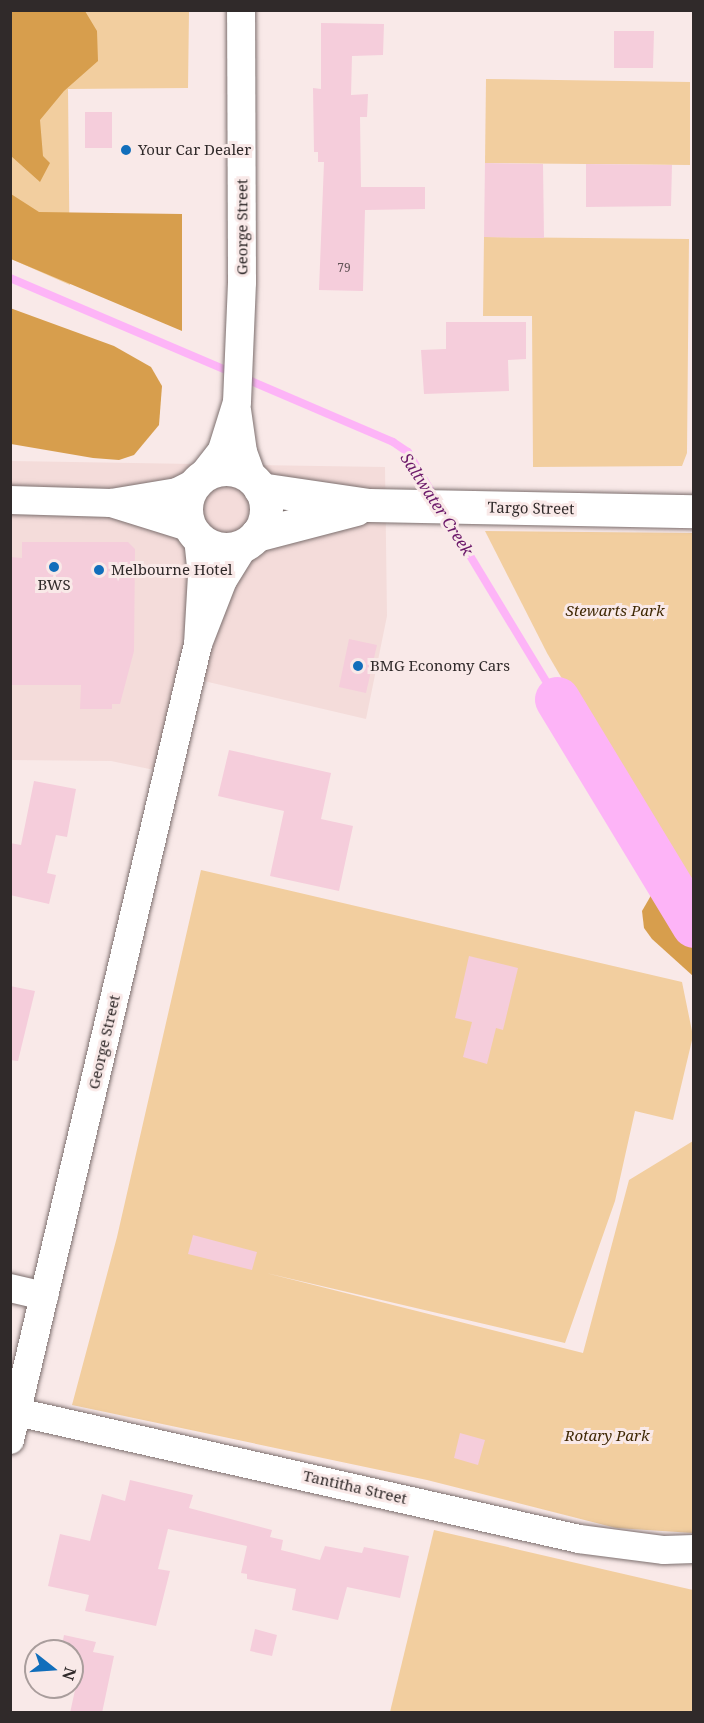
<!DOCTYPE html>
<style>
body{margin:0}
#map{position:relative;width:704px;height:1723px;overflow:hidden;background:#f9e9e8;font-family:"Noto Serif",serif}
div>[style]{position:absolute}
.built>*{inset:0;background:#f4dcda}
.green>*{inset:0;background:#f2ce9f}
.forest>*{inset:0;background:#d79e4d}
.stream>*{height:8px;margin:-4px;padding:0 4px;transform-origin:4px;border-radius:4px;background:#fdb4f7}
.river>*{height:45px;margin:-22.5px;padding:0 22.5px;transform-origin:22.5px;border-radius:22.5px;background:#fdb4f7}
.building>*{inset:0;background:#f5cddb}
.roads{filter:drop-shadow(0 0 2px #7c6f6e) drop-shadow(0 0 2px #7c6f6e)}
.street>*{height:28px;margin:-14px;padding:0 14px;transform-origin:14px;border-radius:14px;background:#fff}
.secondary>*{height:33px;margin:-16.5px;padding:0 16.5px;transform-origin:16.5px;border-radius:16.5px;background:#fff}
.secondary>.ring{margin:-16.5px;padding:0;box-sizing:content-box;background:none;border:33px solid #fff;border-radius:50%}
.dots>*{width:16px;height:16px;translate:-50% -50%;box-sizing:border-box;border:3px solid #f9e9e8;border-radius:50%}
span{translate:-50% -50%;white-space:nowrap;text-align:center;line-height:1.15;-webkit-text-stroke:6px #f9e9e8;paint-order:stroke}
.number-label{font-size:12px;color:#615356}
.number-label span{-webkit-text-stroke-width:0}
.poi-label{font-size:15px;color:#302a2a}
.left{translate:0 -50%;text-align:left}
.street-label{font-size:15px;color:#302a2a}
.park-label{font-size:15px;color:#3f2804;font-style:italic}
.water-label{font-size:16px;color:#6b1869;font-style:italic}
.frame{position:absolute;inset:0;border:12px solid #302a2a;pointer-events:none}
.north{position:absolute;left:24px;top:1639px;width:60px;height:60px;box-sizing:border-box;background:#f9e9e8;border:2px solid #a99d9c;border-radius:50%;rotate:107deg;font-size:16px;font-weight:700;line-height:24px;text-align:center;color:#302a2a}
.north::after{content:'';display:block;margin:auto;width:21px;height:27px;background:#116ebb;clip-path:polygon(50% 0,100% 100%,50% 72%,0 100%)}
</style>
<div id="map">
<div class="built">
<div style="clip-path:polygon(485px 11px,693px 10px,694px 12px,492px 12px)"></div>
<div style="clip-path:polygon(11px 461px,385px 467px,387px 616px,366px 719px,187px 677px,164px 772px,111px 761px,11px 760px)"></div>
</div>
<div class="green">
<div style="clip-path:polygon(11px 11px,189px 11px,188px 88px,68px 89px,70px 285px,11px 259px)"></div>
<div style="clip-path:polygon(486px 79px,690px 82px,690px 165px,485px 163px)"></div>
<div style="clip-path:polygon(484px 237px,689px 239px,687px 453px,682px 466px,533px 467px,532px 316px,483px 316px)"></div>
<div style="clip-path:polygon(485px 531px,693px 533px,693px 903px,547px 653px)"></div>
<div style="clip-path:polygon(201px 870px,682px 982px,693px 1036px,673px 1120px,635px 1111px,615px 1201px,565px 1343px,266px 1273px,583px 1353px,629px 1180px,693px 1141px,693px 1533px,616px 1528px,427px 1480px,72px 1405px,117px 1237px)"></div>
<div style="clip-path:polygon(434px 1530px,693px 1590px,693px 1712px,390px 1712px)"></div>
</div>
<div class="forest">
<div style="clip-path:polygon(11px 10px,85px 11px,97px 31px,98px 61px,64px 91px,40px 120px,43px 156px,50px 163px,40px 182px,11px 156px)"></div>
<div style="clip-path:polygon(11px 194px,39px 212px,182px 214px,182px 331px,11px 259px)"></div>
<div style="clip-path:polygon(10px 308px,114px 346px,151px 367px,162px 386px,159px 425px,134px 455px,119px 460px,93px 458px,11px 444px)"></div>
<div style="clip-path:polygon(653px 892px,666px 900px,693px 940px,693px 976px,652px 939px,644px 928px,642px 911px)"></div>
</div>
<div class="stream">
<div style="left:10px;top:278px;width:242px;rotate:23.1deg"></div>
<div style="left:244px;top:378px;width:162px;rotate:23.2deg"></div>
<div style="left:393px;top:442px;width:18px;rotate:34deg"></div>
<div style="left:408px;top:452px;width:53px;rotate:59.6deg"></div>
<div style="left:446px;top:516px;width:214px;rotate:58.8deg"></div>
</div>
<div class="river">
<div style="left:557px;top:699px;width:264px;rotate:58.8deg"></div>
</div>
<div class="building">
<div style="clip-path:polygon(321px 23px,384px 24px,383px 55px,352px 56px,351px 95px,368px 94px,367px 117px,360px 117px,361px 187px,425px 187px,425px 209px,365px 210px,363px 291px,319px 290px,324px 162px,318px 162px,318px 152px,314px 152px,313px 88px,321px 89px)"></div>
<div style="clip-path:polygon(614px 31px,654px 31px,653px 68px,614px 68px)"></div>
<div style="clip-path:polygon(85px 112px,112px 112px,112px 148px,85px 148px)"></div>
<div style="clip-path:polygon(485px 163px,543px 164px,544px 238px,484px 237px)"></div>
<div style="clip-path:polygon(586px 164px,672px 165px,671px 206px,586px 207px)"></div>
<div style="clip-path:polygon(446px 322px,526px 322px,526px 359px,508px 360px,509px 391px,424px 394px,421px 350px,446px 349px)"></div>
<div style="clip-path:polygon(22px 542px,128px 542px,135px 549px,134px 651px,120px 704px,112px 704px,112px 709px,80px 709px,81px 685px,10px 685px,10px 557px,22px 558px)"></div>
<div style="clip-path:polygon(349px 639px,377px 645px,366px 693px,339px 687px)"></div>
<div style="clip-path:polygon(229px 750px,331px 773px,321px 819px,353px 826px,339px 891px,270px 876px,284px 811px,218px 796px)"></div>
<div style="clip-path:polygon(34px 781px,76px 789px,67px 837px,56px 835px,47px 873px,56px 875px,49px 904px,10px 895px,10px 843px,21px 845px)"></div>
<div style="clip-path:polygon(469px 956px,518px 968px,503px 1030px,496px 1028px,487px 1064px,463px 1057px,472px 1022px,455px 1018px)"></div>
<div style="clip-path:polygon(10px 986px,35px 991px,18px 1061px,10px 1060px)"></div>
<div style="clip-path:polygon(193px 1235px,257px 1252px,252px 1270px,188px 1254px)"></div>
<div style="clip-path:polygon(460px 1433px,485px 1440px,478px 1465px,454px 1458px)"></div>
<div style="clip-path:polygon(130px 1480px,193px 1495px,189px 1508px,272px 1530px,270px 1537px,283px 1540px,281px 1550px,320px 1560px,325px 1546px,362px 1553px,364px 1547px,409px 1556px,400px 1598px,347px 1587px,338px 1620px,292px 1610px,296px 1589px,247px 1579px,247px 1574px,241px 1573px,247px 1546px,168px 1529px,158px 1569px,170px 1571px,156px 1626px,85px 1611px,89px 1595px,48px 1586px,60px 1534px,90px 1541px,102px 1494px,125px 1501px)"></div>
<div style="clip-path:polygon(255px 1629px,277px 1635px,272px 1656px,250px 1651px)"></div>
<div style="clip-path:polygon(64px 1635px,96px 1642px,93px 1652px,114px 1656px,102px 1713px,70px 1713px,75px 1690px,60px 1687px,72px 1687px,72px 1651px,61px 1651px)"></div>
</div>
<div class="roads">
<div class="street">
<div style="left:237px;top:410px;width:42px;rotate:81.9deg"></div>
<div style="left:243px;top:452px;width:30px;rotate:70deg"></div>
<div style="left:202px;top:476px;width:33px;rotate:-52deg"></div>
<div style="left:222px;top:450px;width:50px;rotate:-72.6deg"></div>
<div style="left:237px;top:402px;width:120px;rotate:-87.6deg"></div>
<div style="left:242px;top:282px;width:272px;rotate:-90.2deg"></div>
<div style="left:10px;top:500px;width:101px;rotate:1.7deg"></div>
<div style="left:191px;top:528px;width:84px;rotate:-162.6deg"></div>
<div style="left:111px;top:503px;width:67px;rotate:-9.5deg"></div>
<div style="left:177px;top:492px;width:20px;rotate:-27deg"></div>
<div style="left:198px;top:538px;width:37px;rotate:84deg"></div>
<div style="left:202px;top:575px;width:69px;rotate:93.3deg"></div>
<div style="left:198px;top:644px;width:69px;rotate:-68.7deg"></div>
<div style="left:223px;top:580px;width:44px;rotate:-58.1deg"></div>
<div style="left:10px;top:1288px;width:35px;rotate:13deg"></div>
<div style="left:17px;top:1412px;width:576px;rotate:12.73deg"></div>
<div style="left:579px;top:1539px;width:86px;rotate:7.4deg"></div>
<div style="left:664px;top:1550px;width:30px;rotate:-2deg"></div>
<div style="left:10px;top:1440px;width:818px;rotate:-76.71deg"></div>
</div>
<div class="secondary">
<div class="ring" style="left:186px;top:469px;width:47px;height:47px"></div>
<div style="left:260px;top:489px;width:110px;rotate:8.4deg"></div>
<div style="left:369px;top:505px;width:325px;rotate:1.1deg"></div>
<div style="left:256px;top:535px;width:103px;rotate:-14.6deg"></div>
</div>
</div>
<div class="dots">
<div style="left:126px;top:150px;background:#116ebb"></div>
<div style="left:54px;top:567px;background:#116ebb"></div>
<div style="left:99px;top:570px;background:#116ebb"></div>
<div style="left:358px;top:666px;background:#116ebb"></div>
</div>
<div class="number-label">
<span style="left:344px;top:268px">79</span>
</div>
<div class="poi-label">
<span class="left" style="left:138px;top:150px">Your Car Dealer</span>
<span class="left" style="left:111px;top:570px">Melbourne Hotel</span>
<span style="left:54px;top:585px">BWS</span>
<span class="left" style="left:370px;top:666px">BMG Economy Cars</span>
</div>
<div class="street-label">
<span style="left:242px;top:227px;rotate:-90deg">George Street</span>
<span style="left:531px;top:508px;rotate:1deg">Targo Street</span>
<span style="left:104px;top:1042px;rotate:-77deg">George Street</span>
<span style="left:355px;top:1487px;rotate:13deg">Tantitha Street</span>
</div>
<div class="park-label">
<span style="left:615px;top:611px">Stewarts Park</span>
<span style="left:607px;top:1436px">Rotary Park</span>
</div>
<div class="water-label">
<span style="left:437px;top:504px;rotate:57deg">Saltwater Creek</span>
</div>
<div class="frame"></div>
<div class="north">N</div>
</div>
